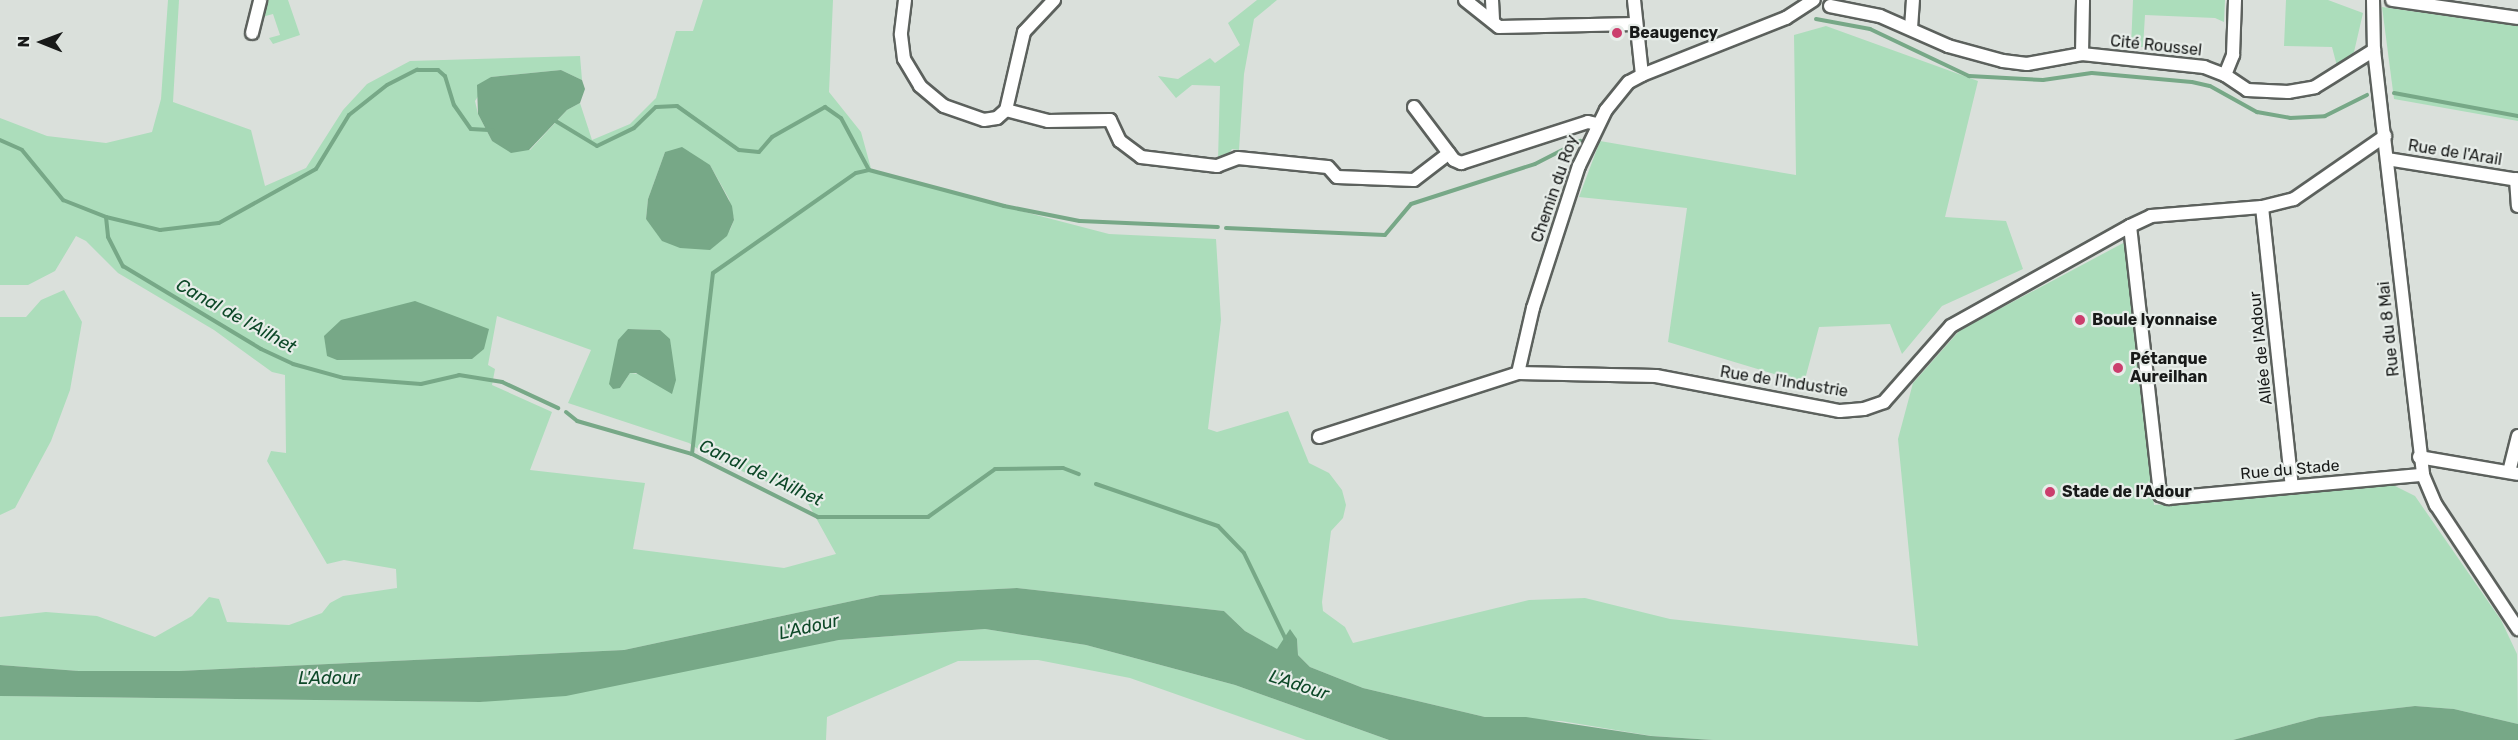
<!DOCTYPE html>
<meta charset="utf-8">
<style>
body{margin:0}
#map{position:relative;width:2518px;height:740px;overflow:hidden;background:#dae0db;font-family:Rubik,sans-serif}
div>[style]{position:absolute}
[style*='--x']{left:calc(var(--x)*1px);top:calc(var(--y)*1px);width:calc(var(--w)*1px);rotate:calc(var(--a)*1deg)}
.green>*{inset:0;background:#acddbb}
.water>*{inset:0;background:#77a887}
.stream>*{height:4px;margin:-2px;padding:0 2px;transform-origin:2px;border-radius:2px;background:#77a887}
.roads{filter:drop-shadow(2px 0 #5c615d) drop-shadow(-2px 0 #5c615d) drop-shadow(0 2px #5c615d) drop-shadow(0 -2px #5c615d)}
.minor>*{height:12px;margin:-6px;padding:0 6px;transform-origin:6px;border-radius:6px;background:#fff}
.dots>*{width:16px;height:16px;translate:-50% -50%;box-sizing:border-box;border:3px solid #e7ede9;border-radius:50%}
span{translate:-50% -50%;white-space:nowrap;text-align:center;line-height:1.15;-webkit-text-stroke:4.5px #e7ede9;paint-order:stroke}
.poi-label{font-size:16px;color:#181a19;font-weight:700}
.left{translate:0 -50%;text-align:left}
.street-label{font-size:16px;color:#181a19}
.water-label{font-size:18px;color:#0d4828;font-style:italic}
.north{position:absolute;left:12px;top:12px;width:60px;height:60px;-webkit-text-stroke:4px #e7ede9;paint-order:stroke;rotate:271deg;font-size:16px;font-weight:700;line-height:24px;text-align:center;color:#181a19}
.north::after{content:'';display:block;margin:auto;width:21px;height:27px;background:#181a19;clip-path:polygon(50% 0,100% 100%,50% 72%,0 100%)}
</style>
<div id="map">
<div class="green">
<div style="clip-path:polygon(evenodd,168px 0,179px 0,173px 102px,251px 130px,265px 186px,306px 168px,343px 110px,367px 84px,410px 61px,580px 56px,582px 80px,561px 70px,491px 77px,475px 101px,478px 114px,492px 141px,530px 150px,567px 110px,580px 103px,592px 140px,630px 124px,656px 98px,676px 31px,693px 31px,703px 0,833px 0,829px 92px,861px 132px,872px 172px,1109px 234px,1216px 239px,1221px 320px,1208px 429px,1217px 432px,1288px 411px,1309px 463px,1329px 473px,1342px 490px,1346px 505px,1343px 518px,1331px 531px,1322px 602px,1323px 611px,1345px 627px,1353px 643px,1529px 600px,1585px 598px,1670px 619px,1918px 646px,1898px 439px,1913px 383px,1960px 330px,2127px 241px,2154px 505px,2391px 484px,2415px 496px,2501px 620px,2517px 654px,2518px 724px,2454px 709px,2415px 706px,2319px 717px,2233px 740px,1713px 740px,1652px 736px,1561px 721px,1485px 717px,1363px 688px,1310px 667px,1298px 655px,1297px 639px,1285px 637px,1278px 650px,1245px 631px,1224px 611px,1017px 588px,880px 595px,624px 650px,179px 671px,79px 671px,0 665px,0 617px,46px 612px,97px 616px,155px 637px,192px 616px,209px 597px,219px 599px,227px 622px,289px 625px,322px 613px,330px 603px,343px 596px,397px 588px,396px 569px,344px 560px,327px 564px,267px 461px,271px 451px,286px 453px,285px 375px,272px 372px,214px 330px,118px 273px,86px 241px,76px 236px,55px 271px,28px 285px,0 285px,0 118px,47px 136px,106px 143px,152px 132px,161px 99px,168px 0,665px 152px,710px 165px,729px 199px,734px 220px,730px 230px,710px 249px,646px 219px,648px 199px,665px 152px,168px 0,497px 316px,591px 350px,568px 403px,689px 443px,713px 459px,805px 498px,836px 554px,784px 568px,633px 549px,645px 483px,530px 470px,552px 412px,492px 385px,495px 369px,488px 365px,497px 316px,168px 0,628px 329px,660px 330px,646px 375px,630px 373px,620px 388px,628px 329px)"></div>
<div style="clip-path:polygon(266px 0,288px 0,300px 35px,273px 44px,269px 38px,280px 35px,273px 14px,262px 17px)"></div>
<div style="clip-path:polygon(1257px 0,1277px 0,1254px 19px,1244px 74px,1239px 150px,1232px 149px,1224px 160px,1218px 160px,1220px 86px,1192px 85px,1176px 98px,1158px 76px,1178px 79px,1210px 58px,1215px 63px,1240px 45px,1228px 23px)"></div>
<div style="clip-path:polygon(2133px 0,2225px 0,2224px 22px,2215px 18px,2145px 15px,2143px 47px,2131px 47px)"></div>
<div style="clip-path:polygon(2286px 0,2328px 0,2363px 13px,2354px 52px,2337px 66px,2332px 47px,2284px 46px)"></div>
<div style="clip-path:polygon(2382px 7px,2518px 26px,2518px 121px,2394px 99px)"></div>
<div style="clip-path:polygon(1826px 26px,1978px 81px,1945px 217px,2006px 221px,2023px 269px,1942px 306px,1902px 354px,1890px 324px,1819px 327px,1804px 383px,1668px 342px,1687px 208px,1579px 197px,1600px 141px,1796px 175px,1794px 35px)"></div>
<div style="clip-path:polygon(64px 290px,82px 322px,70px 390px,51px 441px,15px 508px,0 515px,0 317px,26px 317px,41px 300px)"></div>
<div style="clip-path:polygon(985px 629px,1086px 645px,1235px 685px,1389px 740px,1306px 740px,1130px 678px,1038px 660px,958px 661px,827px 717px,826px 740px,0 740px,0 696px,480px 702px,839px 640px)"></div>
</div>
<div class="water">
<div style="clip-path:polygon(561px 70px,582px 80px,585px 89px,580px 103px,567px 110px,529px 150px,511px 153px,492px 141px,478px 114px,477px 85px,491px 77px)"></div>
<div style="clip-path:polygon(682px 147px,710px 165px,732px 206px,734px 220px,727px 236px,710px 250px,680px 248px,662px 241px,646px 219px,648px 199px,665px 152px)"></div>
<div style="clip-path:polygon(415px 301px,489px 329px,484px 349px,472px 359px,337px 360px,327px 356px,324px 336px,341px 320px)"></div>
<div style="clip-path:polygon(628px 329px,660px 330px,670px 339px,676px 380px,672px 394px,636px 373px,630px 373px,620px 388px,613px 389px,609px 384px,618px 340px)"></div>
<div style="clip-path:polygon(1017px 588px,1224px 611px,1245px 631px,1277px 649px,1290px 629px,1297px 639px,1298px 655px,1310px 667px,1363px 688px,1485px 717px,1526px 717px,1651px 736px,1713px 740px,1389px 740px,1235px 685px,1086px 645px,985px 629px,839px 640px,566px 696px,480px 702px,0 696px,0 665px,79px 671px,179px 671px,624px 650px,880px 595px)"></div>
<div style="clip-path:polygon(2415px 706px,2454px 709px,2518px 724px,2518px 740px,2233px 740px,2319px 717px)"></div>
</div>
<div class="stream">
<div style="--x:1816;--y:19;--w:55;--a:10.5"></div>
<div style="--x:1870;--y:29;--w:110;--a:25.4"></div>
<div style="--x:1969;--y:76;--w:74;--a:3.1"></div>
<div style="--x:2043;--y:80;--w:49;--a:-8.1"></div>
<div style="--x:2092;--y:73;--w:100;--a:5.1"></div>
<div style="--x:2192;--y:82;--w:18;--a:13"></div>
<div style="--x:2210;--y:86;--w:54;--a:29"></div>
<div style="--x:2257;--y:112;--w:34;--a:10"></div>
<div style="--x:2290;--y:118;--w:35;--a:-3"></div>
<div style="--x:2325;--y:116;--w:47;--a:-26.6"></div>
<div style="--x:2394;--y:93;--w:126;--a:10.5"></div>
<div style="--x:554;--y:120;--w:50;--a:31.2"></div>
<div style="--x:597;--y:146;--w:41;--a:-25.9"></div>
<div style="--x:634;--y:128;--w:30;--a:-44"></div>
<div style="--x:656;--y:107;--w:21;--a:-3"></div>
<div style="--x:677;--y:106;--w:76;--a:35.4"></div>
<div style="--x:739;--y:150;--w:20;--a:6"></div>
<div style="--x:759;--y:152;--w:20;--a:-49"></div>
<div style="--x:772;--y:137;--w:61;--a:-29.5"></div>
<div style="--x:825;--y:107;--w:19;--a:35"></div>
<div style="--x:841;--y:118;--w:59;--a:61.7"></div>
<div style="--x:0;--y:140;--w:24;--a:24"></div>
<div style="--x:22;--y:150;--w:65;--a:50.6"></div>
<div style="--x:63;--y:200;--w:46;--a:21.6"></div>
<div style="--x:106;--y:217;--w:20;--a:84"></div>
<div style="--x:108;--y:237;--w:33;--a:63"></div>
<div style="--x:123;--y:266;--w:161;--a:31"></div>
<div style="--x:261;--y:349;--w:35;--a:25"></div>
<div style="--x:293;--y:364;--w:53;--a:15.4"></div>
<div style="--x:344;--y:378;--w:77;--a:4.5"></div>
<div style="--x:421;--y:384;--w:39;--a:-13"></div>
<div style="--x:459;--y:375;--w:44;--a:9.2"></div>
<div style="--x:502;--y:382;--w:62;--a:24.9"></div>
<div style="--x:106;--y:217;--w:56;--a:13.5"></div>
<div style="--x:160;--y:230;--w:59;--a:-6.8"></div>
<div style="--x:219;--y:223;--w:111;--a:-29.1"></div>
<div style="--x:316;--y:169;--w:63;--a:-58.6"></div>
<div style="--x:349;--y:115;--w:48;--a:-38.3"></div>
<div style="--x:387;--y:85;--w:34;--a:-27"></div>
<div style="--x:417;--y:70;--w:21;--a:0"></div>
<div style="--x:438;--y:70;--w:9;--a:41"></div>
<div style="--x:445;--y:76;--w:30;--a:73"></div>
<div style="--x:454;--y:105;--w:29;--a:55"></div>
<div style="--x:471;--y:129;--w:22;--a:3"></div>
<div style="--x:1226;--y:228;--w:159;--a:2.5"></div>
<div style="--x:1385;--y:235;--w:40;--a:-50"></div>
<div style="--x:1411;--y:204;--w:130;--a:-17.9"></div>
<div style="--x:1535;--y:164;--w:51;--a:-27.1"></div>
<div style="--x:566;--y:412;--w:14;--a:39"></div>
<div style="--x:577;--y:421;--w:120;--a:16"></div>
<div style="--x:692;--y:454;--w:141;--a:26.6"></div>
<div style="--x:818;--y:517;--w:110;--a:0"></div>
<div style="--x:928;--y:517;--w:82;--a:-35.6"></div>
<div style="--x:995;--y:469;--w:68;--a:-0.8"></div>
<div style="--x:1063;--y:468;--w:17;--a:21"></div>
<div style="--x:692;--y:454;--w:182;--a:-83.4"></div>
<div style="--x:713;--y:273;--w:174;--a:-35"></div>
<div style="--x:856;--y:173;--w:13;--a:-13"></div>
<div style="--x:869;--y:170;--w:140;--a:14.9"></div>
<div style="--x:1004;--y:206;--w:77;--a:11.2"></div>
<div style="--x:1080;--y:221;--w:138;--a:2.5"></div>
<div style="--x:1096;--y:484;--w:129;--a:19"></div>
<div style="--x:1218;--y:526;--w:37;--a:46"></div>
<div style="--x:1244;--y:553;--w:97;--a:64.2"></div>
</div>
<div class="roads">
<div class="minor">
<div style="--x:905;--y:0;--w:35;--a:97"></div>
<div style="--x:901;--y:35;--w:24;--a:83"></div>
<div style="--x:904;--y:59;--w:31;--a:59"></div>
<div style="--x:920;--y:86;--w:31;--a:40"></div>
<div style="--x:944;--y:106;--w:42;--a:19.3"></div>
<div style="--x:984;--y:120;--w:13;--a:-9"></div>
<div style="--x:997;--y:118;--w:12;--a:-42"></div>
<div style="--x:1006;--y:110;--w:80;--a:-77"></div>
<div style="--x:1024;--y:32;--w:44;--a:-46.8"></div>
<div style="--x:1465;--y:0;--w:43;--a:38.5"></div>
<div style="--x:1499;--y:27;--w:136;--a:-1.3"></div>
<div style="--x:1492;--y:0;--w:22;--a:87"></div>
<div style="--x:1634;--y:0;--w:75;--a:83.9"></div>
<div style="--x:2373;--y:0;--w:50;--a:88.9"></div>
<div style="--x:2374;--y:50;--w:428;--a:83.4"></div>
<div style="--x:2423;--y:475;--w:33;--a:67"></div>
<div style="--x:2436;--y:505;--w:149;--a:56.5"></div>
<div style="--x:2392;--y:0;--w:127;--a:8.1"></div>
<div style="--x:1830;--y:6;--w:51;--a:11.3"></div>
<div style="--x:1880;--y:16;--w:74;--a:23.8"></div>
<div style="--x:1948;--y:46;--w:57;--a:15.3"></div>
<div style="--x:2003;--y:61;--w:24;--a:7"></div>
<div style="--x:2027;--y:64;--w:56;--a:-10.3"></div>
<div style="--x:2082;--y:54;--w:123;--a:6.1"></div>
<div style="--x:2204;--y:67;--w:22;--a:21"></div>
<div style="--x:2225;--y:75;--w:27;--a:34"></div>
<div style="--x:2247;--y:90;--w:41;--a:2.8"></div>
<div style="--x:2288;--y:92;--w:27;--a:-10"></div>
<div style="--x:2315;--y:87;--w:70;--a:-32.1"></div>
<div style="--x:1911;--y:28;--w:28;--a:-86"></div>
<div style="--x:252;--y:33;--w:34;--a:-76"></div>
<div style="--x:2082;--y:54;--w:54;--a:-88.9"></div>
<div style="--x:2225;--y:75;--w:22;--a:-68"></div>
<div style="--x:2233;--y:55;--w:55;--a:-87.9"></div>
<div style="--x:1414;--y:107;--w:66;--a:53"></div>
<div style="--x:1454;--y:160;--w:8;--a:23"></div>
<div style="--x:1461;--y:163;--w:133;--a:-17.9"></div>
<div style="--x:1588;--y:122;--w:8;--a:14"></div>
<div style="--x:1006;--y:110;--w:43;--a:14.7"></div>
<div style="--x:1048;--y:121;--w:62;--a:-0.9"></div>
<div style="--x:1110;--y:120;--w:23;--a:65"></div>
<div style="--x:1120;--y:141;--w:26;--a:37"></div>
<div style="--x:1141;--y:157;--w:77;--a:6.8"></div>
<div style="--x:1217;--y:166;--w:22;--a:-21"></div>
<div style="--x:1238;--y:158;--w:90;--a:5.7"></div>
<div style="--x:1328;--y:167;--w:13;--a:48"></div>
<div style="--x:1337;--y:177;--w:77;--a:2.2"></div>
<div style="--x:1414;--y:180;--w:44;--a:-37.6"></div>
<div style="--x:2387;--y:159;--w:133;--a:9.1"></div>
<div style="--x:2516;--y:179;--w:27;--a:86"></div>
<div style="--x:2262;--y:207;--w:281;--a:83.9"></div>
<div style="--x:2130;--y:226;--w:271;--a:83.6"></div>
<div style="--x:2160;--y:495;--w:9;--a:21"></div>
<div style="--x:2168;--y:498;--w:256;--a:-5.2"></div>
<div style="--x:1518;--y:373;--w:67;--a:-77"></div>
<div style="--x:1533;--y:308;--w:149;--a:-72.1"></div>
<div style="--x:1579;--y:166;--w:62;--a:-64.3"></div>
<div style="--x:1606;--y:110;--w:36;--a:-51"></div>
<div style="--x:1629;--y:82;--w:15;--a:-28"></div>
<div style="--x:1642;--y:75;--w:155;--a:-21.6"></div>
<div style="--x:1786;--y:18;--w:33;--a:-33"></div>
<div style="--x:1319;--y:437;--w:209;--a:-17.8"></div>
<div style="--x:1518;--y:373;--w:138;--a:1.2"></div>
<div style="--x:1656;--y:376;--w:187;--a:10.8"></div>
<div style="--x:1840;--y:411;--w:24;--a:-5"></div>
<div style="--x:1864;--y:409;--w:21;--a:-19"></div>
<div style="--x:1884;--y:402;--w:101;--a:-48.6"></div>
<div style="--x:1951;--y:326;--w:205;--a:-29.2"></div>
<div style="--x:2130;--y:226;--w:23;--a:-25"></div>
<div style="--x:2151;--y:216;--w:111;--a:-4.6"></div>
<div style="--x:2262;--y:207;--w:33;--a:-14"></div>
<div style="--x:2294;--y:199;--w:111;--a:-34.7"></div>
<div style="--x:2419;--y:457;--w:100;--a:9.7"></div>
<div style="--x:2509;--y:472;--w:37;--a:-76"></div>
</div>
</div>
<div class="dots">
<div style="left:1617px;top:33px;background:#cb3e6d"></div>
<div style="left:2080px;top:320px;background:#cb3e6d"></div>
<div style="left:2118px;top:368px;background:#cb3e6d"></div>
<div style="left:2050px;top:492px;background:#cb3e6d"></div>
</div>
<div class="poi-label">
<span class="left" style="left:1629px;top:33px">Beaugency</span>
<span class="left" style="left:2092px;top:320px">Boule lyonnaise</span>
<span class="left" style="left:2130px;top:368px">Pétanque<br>Aureilhan</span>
<span class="left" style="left:2062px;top:492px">Stade de l'Adour</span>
</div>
<div class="street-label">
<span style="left:2156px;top:46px;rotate:6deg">Cité Roussel</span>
<span style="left:2455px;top:153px;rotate:9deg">Rue de l'Arail</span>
<span style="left:1555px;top:189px;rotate:-71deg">Chemin du Roy</span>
<span style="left:2389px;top:329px;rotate:-96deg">Rue du 8 Mai</span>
<span style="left:2261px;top:348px;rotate:-96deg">Allée de l'Adour</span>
<span style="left:1784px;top:382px;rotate:9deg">Rue de l'Industrie</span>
<span style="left:2290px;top:470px;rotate:-5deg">Rue du Stade</span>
</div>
<div class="water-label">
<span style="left:236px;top:316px;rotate:29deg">Canal de l'Ailhet</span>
<span style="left:761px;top:473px;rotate:25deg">Canal de l'Ailhet</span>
<span style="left:809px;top:627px;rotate:-13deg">L'Adour</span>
<span style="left:329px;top:678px">L'Adour</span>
<span style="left:1299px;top:685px;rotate:18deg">L'Adour</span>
</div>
<div class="north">N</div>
</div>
